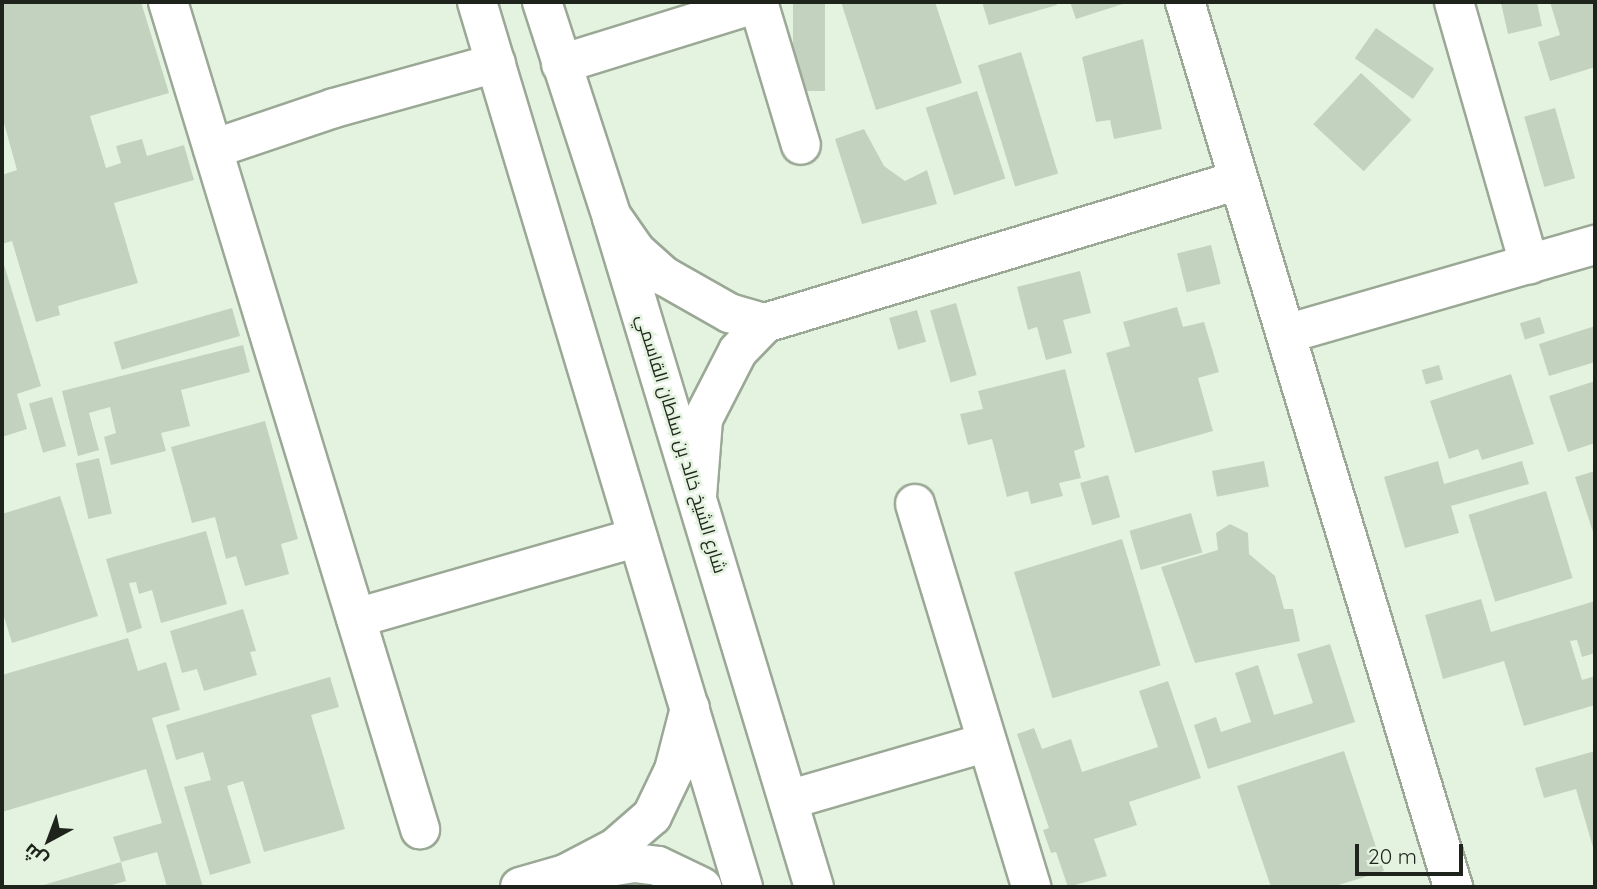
<!DOCTYPE html>
<meta charset="utf-8">
<style>
body{margin:0}
#map{position:relative;width:1597px;height:889px;overflow:hidden;background:#e4f3df;font-family:Quicksand,Cairo,sans-serif}
div>[style]{position:absolute}
[style*='--x']{left:calc(var(--x)*1px);top:calc(var(--y)*1px);width:calc(var(--w)*1px);rotate:calc(var(--a)*1deg)}
.building>*{inset:0;background:#c3d2bf;transform-origin:0 0}
.roads{filter:drop-shadow(2px 0 #9aa895) drop-shadow(-2px 0 #9aa895) drop-shadow(0 2px #9aa895) drop-shadow(0 -2px #9aa895)}
.minor>*{height:38px;margin:-19px;padding:0 19px;transform-origin:19px;border-radius:19px;background:#fff}
.major>*{height:38px;margin:-19px;padding:0 19px;transform-origin:19px;border-radius:19px;background:#fff}
span{translate:-50% -50%;white-space:nowrap;text-align:center;line-height:1.15;-webkit-text-stroke:5px #e4f3df;paint-order:stroke}
.street-label{font-size:18px;color:#1e241c}
.frame{position:absolute;inset:0;border:4px solid #1e241c;pointer-events:none}
.north{position:absolute;left:14px;top:805px;width:70px;height:70px;-webkit-text-stroke:5px #e4f3df;paint-order:stroke;rotate:221deg;font-size:19px;font-weight:700;line-height:28px;text-align:center;color:#1e241c}
.north::after{content:'';display:block;margin:auto;width:24px;height:32px;background:#1e241c;clip-path:polygon(50% 0,100% 100%,50% 72%,0 100%)}
.scale{position:absolute;left:1355px;top:844px;width:108px;height:32px;box-sizing:border-box;border:4px solid #1e241c;border-top:0;padding-left:9px;font-size:21px;line-height:24px;white-space:nowrap;color:#1e241c;-webkit-text-stroke:5px #e4f3df;paint-order:stroke}
</style>
<div id="map">
<div class="building">
<div style="clip-path:polygon(2px 2px,141px 2px,169px 93px,90px 116px,106px 168px,121px 163px,116px 146px,142px 139px,147px 156px,184px 145px,194px 180px,114px 203px,138px 283px,58px 306px,60px 315px,36px 322px,12px 241px,2px 244px,2px 175px,17px 170px,2px 116px)"></div>
<div style="left:793px;top:2px;width:32px;height:89px"></div>
<div style="clip-path:polygon(841px 2px,935px 2px,962px 83px,876px 110px)"></div>
<div style="clip-path:polygon(982px 2px,1056px 2px,1057px 5px,989px 25px)"></div>
<div style="clip-path:polygon(1070px 2px,1129px 2px,1076px 19px)"></div>
<div style="clip-path:polygon(1507px 2px,1537px 2px,1542px 26px,1508px 34px,1501px 3px)"></div>
<div style="clip-path:polygon(1550px 2px,1595px 2px,1595px 67px,1550px 81px,1538px 42px,1560px 35px)"></div>
<div style="left:1376px;top:28px;width:71px;height:37px;rotate:35deg"></div>
<div style="clip-path:polygon(1143px 39px,1162px 129px,1114px 139px,1110px 120px,1096px 122px,1082px 57px)"></div>
<div style="left:1021px;top:52px;width:127px;height:45px;rotate:73deg"></div>
<div style="left:1361px;top:73px;width:69px;height:70px;rotate:43deg"></div>
<div style="left:977px;top:91px;width:92px;height:54px;rotate:72deg"></div>
<div style="left:1555px;top:108px;width:73px;height:32px;rotate:74deg"></div>
<div style="clip-path:polygon(864px 129px,884px 166px,905px 181px,927px 170px,937px 204px,862px 224px,835px 139px)"></div>
<div style="left:1211px;top:245px;width:40px;height:35px;rotate:76deg"></div>
<div style="clip-path:polygon(2px 258px,41px 386px,17px 394px,27px 429px,2px 437px)"></div>
<div style="clip-path:polygon(1080px 271px,1091px 313px,1063px 320px,1072px 353px,1046px 360px,1037px 327px,1028px 330px,1017px 287px)"></div>
<div style="left:956px;top:303px;width:75px;height:27px;rotate:74deg"></div>
<div style="clip-path:polygon(1177px 307px,1183px 327px,1204px 322px,1219px 372px,1198px 378px,1213px 431px,1135px 453px,1106px 353px,1130px 346px,1123px 322px)"></div>
<div style="left:232px;top:308px;width:29px;height:123px;rotate:74deg"></div>
<div style="left:917px;top:310px;width:33px;height:29px;rotate:74deg"></div>
<div style="left:1540px;top:317px;width:17px;height:21px;rotate:73deg"></div>
<div style="clip-path:polygon(1595px 326px,1595px 362px,1549px 376px,1539px 344px)"></div>
<div style="clip-path:polygon(243px 345px,250px 372px,181px 390px,190px 426px,161px 433px,166px 451px,111px 465px,104px 437px,116px 433px,110px 407px,89px 413px,99px 450px,78px 456px,62px 391px)"></div>
<div style="left:1439px;top:365px;width:15px;height:18px;rotate:74deg"></div>
<div style="clip-path:polygon(1065px 369px,1085px 447px,1074px 451px,1081px 478px,1059px 483px,1063px 496px,1031px 504px,1028px 491px,1007px 497px,992px 439px,968px 445px,960px 414px,983px 409px,978px 391px)"></div>
<div style="clip-path:polygon(1511px 374px,1534px 444px,1482px 460px,1478px 449px,1449px 459px,1430px 401px)"></div>
<div style="clip-path:polygon(1595px 381px,1595px 443px,1568px 452px,1549px 396px)"></div>
<div style="left:52px;top:397px;width:51px;height:24px;rotate:74deg"></div>
<div style="clip-path:polygon(265px 421px,298px 539px,281px 544px,289px 574px,245px 586px,236px 556px,226px 559px,215px 517px,192px 523px,171px 447px)"></div>
<div style="left:99px;top:458px;width:57px;height:24px;rotate:77deg"></div>
<div style="left:1264px;top:461px;width:26px;height:53px;rotate:79deg"></div>
<div style="clip-path:polygon(1438px 461px,1444px 484px,1522px 461px,1529px 484px,1451px 506px,1459px 533px,1405px 548px,1384px 477px)"></div>
<div style="clip-path:polygon(1595px 471px,1595px 538px,1575px 477px)"></div>
<div style="left:1108px;top:475px;width:44px;height:29px;rotate:74deg"></div>
<div style="left:1546px;top:491px;width:91px;height:81px;rotate:73deg"></div>
<div style="clip-path:polygon(60px 496px,98px 616px,12px 643px,2px 610px,2px 514px)"></div>
<div style="left:1191px;top:513px;width:41px;height:64px;rotate:74deg"></div>
<div style="clip-path:polygon(1230px 524px,1248px 533px,1249px 554px,1275px 576px,1284px 609px,1293px 609px,1300px 641px,1195px 663px,1161px 567px,1218px 550px,1216px 533px)"></div>
<div style="clip-path:polygon(206px 531px,227px 604px,161px 623px,152px 590px,139px 594px,136px 582px,129px 583px,142px 628px,127px 633px,106px 559px)"></div>
<div style="left:1122px;top:539px;width:132px;height:113px;rotate:73deg"></div>
<div style="clip-path:polygon(1481px 599px,1491px 632px,1595px 601px,1595px 653px,1582px 657px,1577px 640px,1570px 641px,1582px 680px,1595px 676px,1595px 705px,1524px 726px,1504px 661px,1443px 679px,1425px 615px)"></div>
<div style="clip-path:polygon(243px 609px,256px 651px,250px 652px,257px 675px,204px 691px,197px 669px,182px 673px,170px 631px)"></div>
<div style="clip-path:polygon(128px 638px,138px 671px,166px 662px,180px 710px,152px 718px,203px 887px,167px 887px,157px 852px,121px 862px,113px 837px,162px 823px,146px 769px,2px 812px,2px 675px)"></div>
<div style="clip-path:polygon(1330px 644px,1355px 722px,1208px 769px,1194px 725px,1216px 717px,1221px 732px,1251px 722px,1235px 673px,1258px 665px,1274px 715px,1313px 703px,1297px 654px)"></div>
<div style="clip-path:polygon(330px 677px,339px 707px,311px 715px,345px 829px,264px 852px,243px 781px,227px 786px,251px 863px,210px 875px,184px 787px,211px 780px,203px 752px,176px 760px,166px 725px)"></div>
<div style="clip-path:polygon(1168px 681px,1201px 778px,1129px 802px,1137px 825px,1094px 839px,1107px 876px,1068px 887px,1056px 852px,1051px 853px,1043px 830px,1049px 828px,1017px 734px,1034px 728px,1042px 749px,1071px 739px,1082px 772px,1158px 747px,1139px 691px)"></div>
<div style="clip-path:polygon(1344px 751px,1384px 871px,1332px 887px,1271px 887px,1237px 786px)"></div>
<div style="clip-path:polygon(1595px 751px,1595px 854px,1576px 789px,1544px 798px,1535px 768px)"></div>
<div style="clip-path:polygon(121px 862px,126px 881px,105px 887px,37px 887px)"></div>
</div>
<div class="roads">
<div class="minor">
<div style="--x:168;--y:2;--w:865;--a:73.05"></div>
<div style="--x:758;--y:2;--w:149;--a:73.3"></div>
<div style="--x:1185;--y:2;--w:925;--a:73.15"></div>
<div style="--x:1454;--y:2;--w:273;--a:74"></div>
<div style="--x:561;--y:64;--w:206;--a:-17.2"></div>
<div style="--x:213;--y:149;--w:128;--a:-18.7"></div>
<div style="--x:334;--y:108;--w:168;--a:-15.5"></div>
<div style="--x:613;--y:218;--w:40;--a:55.1"></div>
<div style="--x:636;--y:251;--w:38;--a:42"></div>
<div style="--x:664;--y:276;--w:75;--a:29.6"></div>
<div style="--x:729;--y:313;--w:37;--a:16"></div>
<div style="--x:1286;--y:334;--w:322;--a:-16.1"></div>
<div style="--x:697;--y:496;--w:77;--a:-85.5"></div>
<div style="--x:703;--y:419;--w:76;--a:-62.8"></div>
<div style="--x:738;--y:351;--w:39;--a:-46"></div>
<div style="--x:765;--y:323;--w:495;--a:-16.8"></div>
<div style="--x:915;--y:504;--w:400;--a:73.1"></div>
<div style="--x:356;--y:618;--w:293;--a:-16"></div>
<div style="--x:788;--y:800;--w:207;--a:-16.2"></div>
<div style="--x:565;--y:874;--w:56;--a:-27.5"></div>
<div style="--x:615;--y:848;--w:49;--a:-40.9"></div>
<div style="--x:652;--y:816;--w:51;--a:-64.4"></div>
<div style="--x:674;--y:770;--w:64;--a:-75.5"></div>
<div style="--x:520;--y:887;--w:47;--a:-16.1"></div>
<div style="--x:565;--y:874;--w:70;--a:-9.1"></div>
<div style="--x:634;--y:863;--w:24;--a:7"></div>
<div style="--x:658;--y:866;--w:49;--a:25.5"></div>
</div>
<div class="major">
<div style="--x:477;--y:2;--w:924;--a:73.27"></div>
<div style="--x:542;--y:2;--w:227;--a:72"></div>
<div style="--x:612;--y:218;--w:699;--a:73.2"></div>
</div>
</div>
<div class="street-label">
<span style="left:681px;top:444px;rotate:73deg">شارع الشيخ خالد بن سلطان القاسمي</span>
</div>
<div class="frame"></div>
<div class="north">ش</div>
<div class="scale">20 m</div>
</div>
